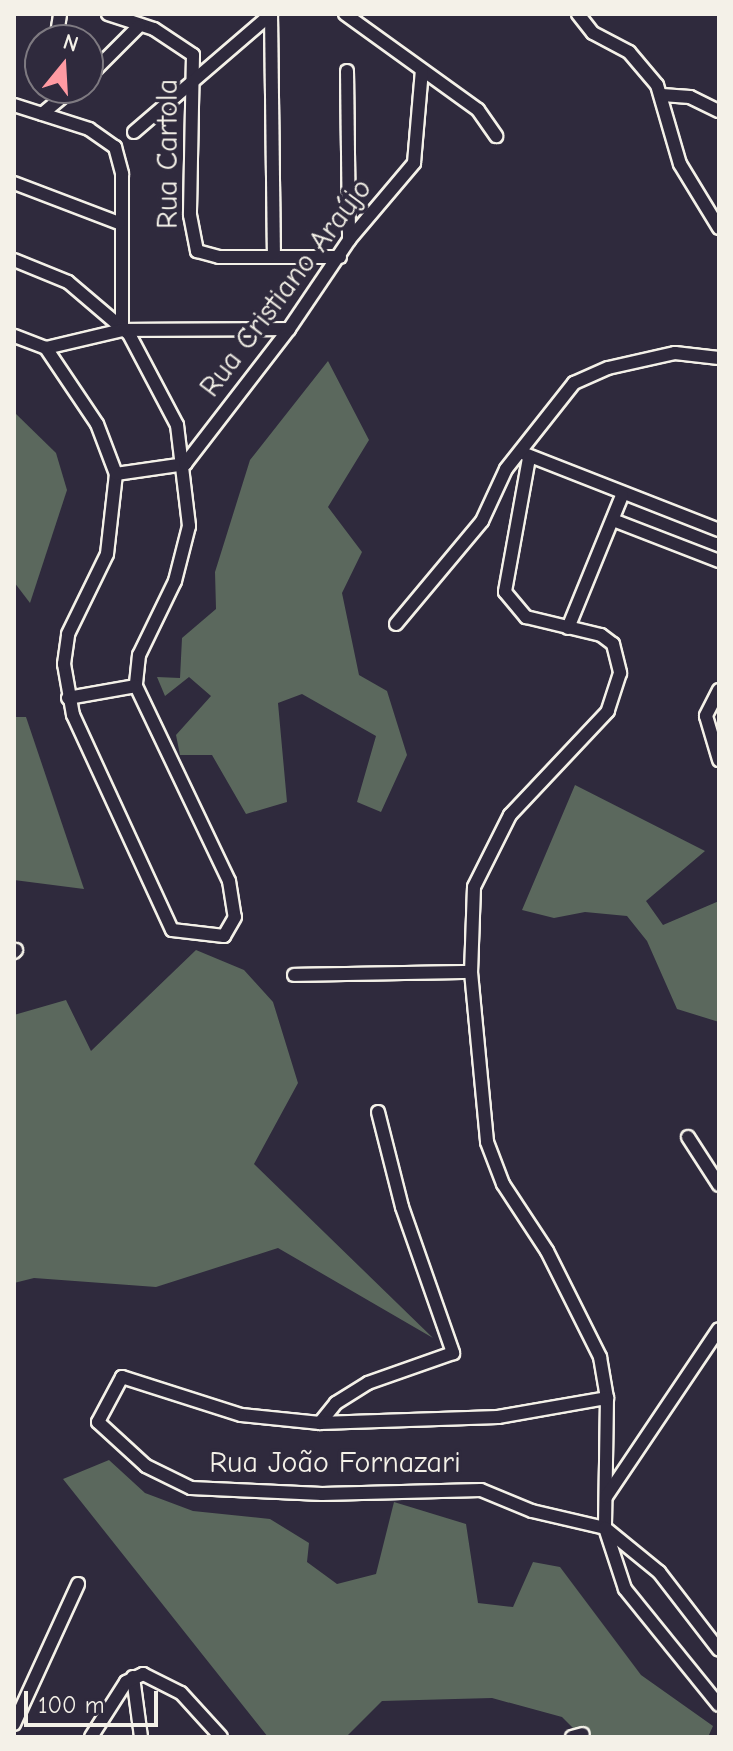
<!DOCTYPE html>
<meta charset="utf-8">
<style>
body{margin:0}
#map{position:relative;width:733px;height:1751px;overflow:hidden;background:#2f2a3d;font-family:"Comic Neue",sans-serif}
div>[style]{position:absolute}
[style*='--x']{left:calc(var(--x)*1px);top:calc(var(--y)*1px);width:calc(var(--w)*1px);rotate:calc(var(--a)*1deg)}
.green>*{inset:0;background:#5b685d}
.roads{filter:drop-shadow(2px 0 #f4f1e8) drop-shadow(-2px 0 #f4f1e8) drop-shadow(0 2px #f4f1e8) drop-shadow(0 -2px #f4f1e8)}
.minor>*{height:12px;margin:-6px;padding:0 6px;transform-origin:6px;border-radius:6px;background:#2f2a3d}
span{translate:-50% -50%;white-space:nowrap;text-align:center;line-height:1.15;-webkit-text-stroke:7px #2f2a3d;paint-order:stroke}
.street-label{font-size:30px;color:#f4f1e8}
.frame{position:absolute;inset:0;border:16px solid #f4f1e8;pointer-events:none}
.north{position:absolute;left:24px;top:24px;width:80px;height:80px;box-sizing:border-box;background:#2f2a3d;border:2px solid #7e7a81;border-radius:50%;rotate:18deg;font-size:22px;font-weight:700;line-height:32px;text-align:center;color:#f4f1e8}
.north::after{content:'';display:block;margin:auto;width:28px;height:36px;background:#ff9aa2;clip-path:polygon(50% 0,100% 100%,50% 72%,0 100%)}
.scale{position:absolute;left:24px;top:1691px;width:134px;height:36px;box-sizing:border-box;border:4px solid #f4f1e8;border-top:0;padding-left:10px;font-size:24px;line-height:28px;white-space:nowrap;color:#f4f1e8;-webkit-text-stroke:6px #2f2a3d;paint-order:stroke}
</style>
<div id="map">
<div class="green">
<div style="clip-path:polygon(328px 361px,369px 440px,328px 507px,362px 552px,342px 593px,359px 675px,387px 691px,407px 755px,381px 812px,357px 802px,376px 736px,302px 694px,278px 703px,287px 802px,246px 814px,212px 755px,180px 755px,176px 735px,211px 696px,189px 677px,165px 696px,157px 677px,180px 678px,182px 638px,216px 609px,215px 572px,250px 460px)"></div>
<div style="clip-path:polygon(14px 412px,56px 453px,67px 490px,30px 603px,14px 582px)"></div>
<div style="clip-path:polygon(14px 717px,26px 717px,84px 889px,14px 880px)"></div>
<div style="clip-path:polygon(575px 785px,705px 851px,646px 901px,663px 925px,719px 901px,719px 1022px,677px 1009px,647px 941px,627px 916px,585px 912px,554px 918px,522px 910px)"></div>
<div style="clip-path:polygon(196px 950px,244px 970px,273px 1002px,298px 1083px,254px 1164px,433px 1338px,278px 1248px,156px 1287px,34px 1278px,14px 1283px,14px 1015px,66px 1000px,91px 1051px)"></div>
<div style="clip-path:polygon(109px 1460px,145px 1493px,193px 1511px,270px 1519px,309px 1543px,307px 1562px,337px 1584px,376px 1574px,394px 1502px,466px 1524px,478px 1603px,513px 1607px,533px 1562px,560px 1567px,641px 1675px,713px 1726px,708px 1737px,582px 1737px,562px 1717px,492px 1698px,382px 1701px,346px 1737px,268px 1737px,63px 1479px)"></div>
</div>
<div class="roads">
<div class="minor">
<div style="--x:108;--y:14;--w:48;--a:18.1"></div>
<div style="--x:154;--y:29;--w:47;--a:33.7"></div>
<div style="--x:193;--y:55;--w:160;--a:91.1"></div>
<div style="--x:190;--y:215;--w:37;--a:79"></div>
<div style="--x:197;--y:251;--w:23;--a:15"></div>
<div style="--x:219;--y:257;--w:121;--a:0"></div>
<div style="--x:271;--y:14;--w:241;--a:89.3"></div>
<div style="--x:345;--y:14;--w:164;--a:35.8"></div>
<div style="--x:478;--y:110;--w:32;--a:55"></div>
<div style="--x:578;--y:14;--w:24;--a:52"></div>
<div style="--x:593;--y:33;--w:41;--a:27.8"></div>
<div style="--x:629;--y:52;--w:43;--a:49.7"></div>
<div style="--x:657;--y:85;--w:82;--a:73.8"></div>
<div style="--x:680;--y:164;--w:75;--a:58.6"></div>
<div style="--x:56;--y:40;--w:26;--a:-81"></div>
<div style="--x:347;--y:71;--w:169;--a:89.3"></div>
<div style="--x:88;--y:77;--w:72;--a:-45"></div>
<div style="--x:662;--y:95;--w:28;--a:4"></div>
<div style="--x:690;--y:97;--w:32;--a:26"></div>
<div style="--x:14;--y:105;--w:79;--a:17.7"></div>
<div style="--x:89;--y:129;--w:32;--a:35"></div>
<div style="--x:115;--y:147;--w:28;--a:75"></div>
<div style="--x:122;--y:174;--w:156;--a:90"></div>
<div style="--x:42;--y:114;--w:40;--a:-40"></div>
<div style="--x:134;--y:132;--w:181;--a:-40.7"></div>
<div style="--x:14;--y:183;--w:112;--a:20.9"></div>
<div style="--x:14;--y:260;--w:58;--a:22.2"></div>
<div style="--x:68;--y:282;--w:80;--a:40.4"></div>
<div style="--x:129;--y:334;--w:103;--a:62.2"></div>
<div style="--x:177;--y:425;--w:102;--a:83.2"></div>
<div style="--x:189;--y:526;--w:57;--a:104.3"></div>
<div style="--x:175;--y:581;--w:82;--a:115.9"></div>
<div style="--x:139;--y:655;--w:31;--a:96"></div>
<div style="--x:136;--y:686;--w:216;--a:64.5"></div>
<div style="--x:229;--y:881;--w:36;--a:81"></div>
<div style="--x:235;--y:917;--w:22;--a:120"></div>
<div style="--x:224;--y:936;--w:52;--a:-173.4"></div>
<div style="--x:172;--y:930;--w:237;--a:-114.7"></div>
<div style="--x:73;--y:715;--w:52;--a:-100"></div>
<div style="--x:64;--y:664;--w:30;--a:-82"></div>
<div style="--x:68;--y:634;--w:89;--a:-64"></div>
<div style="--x:107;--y:554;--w:81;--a:-83.6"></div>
<div style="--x:116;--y:474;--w:53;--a:-110.8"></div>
<div style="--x:97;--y:424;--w:92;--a:-123.9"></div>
<div style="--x:46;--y:348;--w:34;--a:-159"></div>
<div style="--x:46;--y:348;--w:78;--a:-13.3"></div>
<div style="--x:122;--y:330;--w:167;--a:-0.3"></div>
<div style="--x:525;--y:454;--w:208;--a:21.4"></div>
<div style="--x:529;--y:458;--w:136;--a:100.2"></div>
<div style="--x:505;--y:592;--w:33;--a:50"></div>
<div style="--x:526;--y:617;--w:77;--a:13.5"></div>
<div style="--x:601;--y:635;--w:15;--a:37"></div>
<div style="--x:613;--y:644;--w:30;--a:76"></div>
<div style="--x:620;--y:673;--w:40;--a:108"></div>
<div style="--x:608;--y:711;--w:143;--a:133.3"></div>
<div style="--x:510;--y:815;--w:80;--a:116.6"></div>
<div style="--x:474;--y:887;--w:85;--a:92"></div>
<div style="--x:471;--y:972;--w:171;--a:84.6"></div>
<div style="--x:487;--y:1142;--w:45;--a:69.1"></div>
<div style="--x:503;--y:1184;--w:80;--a:56.7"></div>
<div style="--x:547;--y:1251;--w:119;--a:63.4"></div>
<div style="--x:600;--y:1357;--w:42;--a:80.3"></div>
<div style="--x:607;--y:1398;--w:130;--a:90.9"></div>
<div style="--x:605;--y:1528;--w:64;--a:71.8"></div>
<div style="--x:625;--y:1589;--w:149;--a:51"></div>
<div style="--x:116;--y:474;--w:70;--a:-8.2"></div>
<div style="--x:185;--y:464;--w:170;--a:-52.4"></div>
<div style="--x:289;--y:329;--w:107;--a:-56"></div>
<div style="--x:349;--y:240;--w:101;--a:-49.8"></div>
<div style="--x:414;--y:163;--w:93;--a:-85.1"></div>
<div style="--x:613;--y:520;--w:114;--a:21.1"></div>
<div style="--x:396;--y:624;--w:134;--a:-50.1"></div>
<div style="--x:482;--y:521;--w:57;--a:-65.2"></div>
<div style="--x:506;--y:469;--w:110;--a:-51.7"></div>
<div style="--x:574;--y:383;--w:37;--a:-24"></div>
<div style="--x:608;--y:368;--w:69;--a:-12.6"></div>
<div style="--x:675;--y:353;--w:44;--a:6.5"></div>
<div style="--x:568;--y:628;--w:143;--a:-67.8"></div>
<div style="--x:719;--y:690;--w:29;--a:117"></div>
<div style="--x:706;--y:716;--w:46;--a:73.5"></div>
<div style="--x:68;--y:698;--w:69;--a:-10"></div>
<div style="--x:14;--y:952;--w:3;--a:-45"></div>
<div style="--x:294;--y:975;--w:177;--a:-1"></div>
<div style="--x:378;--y:1112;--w:98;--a:75.8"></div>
<div style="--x:402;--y:1207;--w:155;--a:70.7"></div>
<div style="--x:453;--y:1353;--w:90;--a:160.6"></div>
<div style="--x:368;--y:1383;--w:38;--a:148"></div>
<div style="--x:336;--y:1403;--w:26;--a:129"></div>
<div style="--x:320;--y:1423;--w:178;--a:-1.9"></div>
<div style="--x:498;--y:1417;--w:111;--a:-9.9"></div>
<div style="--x:688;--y:1137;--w:57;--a:57.1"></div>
<div style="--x:320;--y:1423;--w:79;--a:-174.2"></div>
<div style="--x:241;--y:1415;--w:125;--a:-162.3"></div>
<div style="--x:122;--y:1377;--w:51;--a:118.1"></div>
<div style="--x:98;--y:1422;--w:65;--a:42.5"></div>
<div style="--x:146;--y:1466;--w:50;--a:26.1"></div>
<div style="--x:191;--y:1488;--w:131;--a:2.6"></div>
<div style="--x:322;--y:1494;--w:159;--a:-1.4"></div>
<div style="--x:481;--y:1490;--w:55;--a:22.4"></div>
<div style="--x:532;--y:1511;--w:75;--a:13.1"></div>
<div style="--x:605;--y:1528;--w:70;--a:39.2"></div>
<div style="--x:659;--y:1572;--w:98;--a:52.4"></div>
<div style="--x:606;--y:1497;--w:202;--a:-56.1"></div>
<div style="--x:133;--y:1677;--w:61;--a:82.4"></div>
<div style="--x:14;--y:1724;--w:154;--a:-65.4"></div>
<div style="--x:91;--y:1737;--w:65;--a:-57.5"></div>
<div style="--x:126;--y:1682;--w:19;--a:-25"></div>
<div style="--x:143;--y:1674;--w:42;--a:26.6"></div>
<div style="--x:181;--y:1693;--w:59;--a:47.7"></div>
<div style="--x:572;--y:1737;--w:11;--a:-15"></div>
</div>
</div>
<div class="street-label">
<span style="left:168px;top:154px;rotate:-90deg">Rua Cartola</span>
<span style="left:286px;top:288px;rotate:-53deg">Rua Cristiano Araújo</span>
<span style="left:335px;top:1463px">Rua João Fornazari</span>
</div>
<div class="frame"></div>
<div class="north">N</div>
<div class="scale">100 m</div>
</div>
